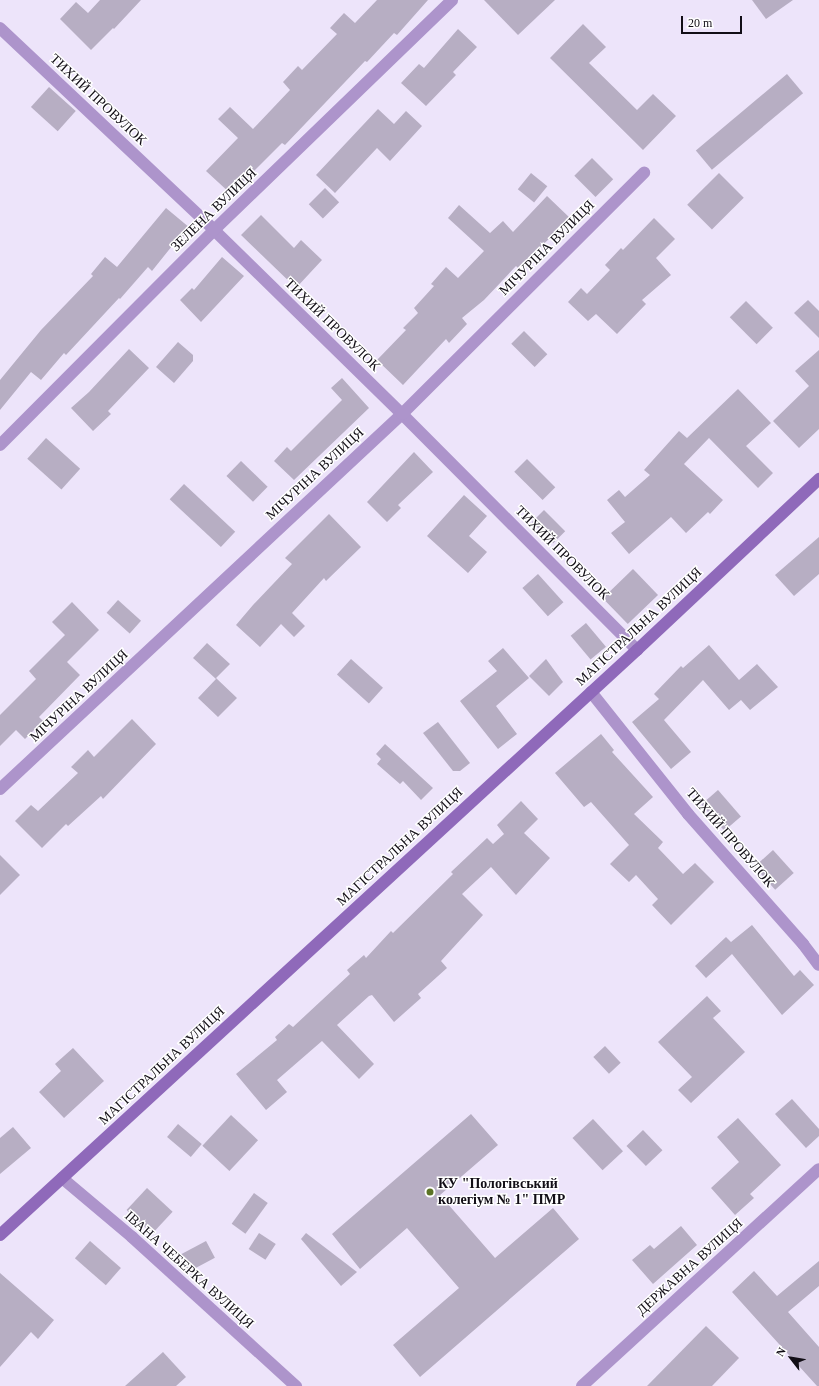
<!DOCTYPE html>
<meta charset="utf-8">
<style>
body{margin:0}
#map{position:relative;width:819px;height:1386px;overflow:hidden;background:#ede4fa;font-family:Georgia,serif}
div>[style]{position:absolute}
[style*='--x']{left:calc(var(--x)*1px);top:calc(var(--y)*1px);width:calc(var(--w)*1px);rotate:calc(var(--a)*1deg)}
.building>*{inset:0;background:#b7aec3;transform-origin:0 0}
.minor>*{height:12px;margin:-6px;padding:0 6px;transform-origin:6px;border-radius:6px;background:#ad94cb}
.secondary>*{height:12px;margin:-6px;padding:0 6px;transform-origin:6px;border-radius:6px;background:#8f69ba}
.dots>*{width:11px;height:11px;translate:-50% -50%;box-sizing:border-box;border:2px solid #fff;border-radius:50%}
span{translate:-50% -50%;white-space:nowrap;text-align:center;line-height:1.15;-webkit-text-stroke:3px #fff;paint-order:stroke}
.street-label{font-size:14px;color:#120e16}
.poi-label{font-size:14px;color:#120e16;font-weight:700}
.left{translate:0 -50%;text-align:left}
.north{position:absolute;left:771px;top:1338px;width:40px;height:40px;-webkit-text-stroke:3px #fff;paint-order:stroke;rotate:301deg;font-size:11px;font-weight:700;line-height:16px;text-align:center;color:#120e16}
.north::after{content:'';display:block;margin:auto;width:14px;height:18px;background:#120e16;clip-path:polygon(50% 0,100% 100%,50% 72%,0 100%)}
.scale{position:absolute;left:681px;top:16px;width:61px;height:18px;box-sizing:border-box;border:2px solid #120e16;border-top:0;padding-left:5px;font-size:12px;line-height:14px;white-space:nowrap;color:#120e16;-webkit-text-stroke:3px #fff;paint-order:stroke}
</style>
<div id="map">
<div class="building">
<div style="clip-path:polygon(100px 0,141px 0,114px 29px,113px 28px,91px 50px,60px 19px,76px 2px,88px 13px)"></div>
<div style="clip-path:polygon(377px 0,428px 0,397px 35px,394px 33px,367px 62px,365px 61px,285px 145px,282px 143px,231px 194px,206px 171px,238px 138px,218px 119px,230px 107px,253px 129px,290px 90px,283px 82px,298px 66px,302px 70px,337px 34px,330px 28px,344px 13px,355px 23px)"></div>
<div style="clip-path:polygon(484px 0,555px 0,518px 35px)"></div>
<div style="clip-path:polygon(752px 0,793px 0,766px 19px)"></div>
<div style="clip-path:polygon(583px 24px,606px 47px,589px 63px,637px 110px,653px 94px,676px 116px,643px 150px,550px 58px)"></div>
<div style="clip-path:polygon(458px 29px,477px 47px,453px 72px,456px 75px,426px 106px,401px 83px,419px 64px,424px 68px)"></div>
<div style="left:787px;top:74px;width:25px;height:119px;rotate:50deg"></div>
<div style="left:49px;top:87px;width:36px;height:27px;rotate:42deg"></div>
<div style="clip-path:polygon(378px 109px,394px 124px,406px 111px,422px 126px,390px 161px,377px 148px,335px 193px,316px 175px)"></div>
<div style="left:592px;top:158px;width:30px;height:25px;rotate:45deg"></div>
<div style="left:531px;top:173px;width:21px;height:21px;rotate:39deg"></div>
<div style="left:719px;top:173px;width:35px;height:45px;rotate:45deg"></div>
<div style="left:325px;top:188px;width:20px;height:23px;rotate:45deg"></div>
<div style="clip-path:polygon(547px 196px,571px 219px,553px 238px,551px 237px,518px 268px,516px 266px,484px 300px,462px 318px,467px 324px,449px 343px,446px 339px,403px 385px,377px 360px,406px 330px,403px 328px,418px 313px,414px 308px,434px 286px,431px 284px,446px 267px,458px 278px,484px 251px,448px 218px,459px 205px,490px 233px,503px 221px,513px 232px)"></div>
<div style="clip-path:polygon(166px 208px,190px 228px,179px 242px,176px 241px,152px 271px,148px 267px,120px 299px,119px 298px,66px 355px,64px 353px,41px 380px,31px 372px,0 410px,0 380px,41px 330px,93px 276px,91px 274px,105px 257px,117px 267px)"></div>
<div style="clip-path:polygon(261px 215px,294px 248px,301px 240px,322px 260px,296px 288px,241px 235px)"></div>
<div style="clip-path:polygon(654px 218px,675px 239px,656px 258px,671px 275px,642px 300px,646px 304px,617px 334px,596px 314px,588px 321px,568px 302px,581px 288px,587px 294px,610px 270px,605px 265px,621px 248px,623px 250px)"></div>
<div style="clip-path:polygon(222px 257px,244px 276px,201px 322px,180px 300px,192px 288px,194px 290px)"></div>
<div style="clip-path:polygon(808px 300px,819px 311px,819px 338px,794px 313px)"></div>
<div style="left:746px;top:301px;width:38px;height:23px;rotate:45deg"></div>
<div style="left:524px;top:331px;width:33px;height:18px;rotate:45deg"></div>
<div style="clip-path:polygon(178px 342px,193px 355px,193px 361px,174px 383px,156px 367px)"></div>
<div style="clip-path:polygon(129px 349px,149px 368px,108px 411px,111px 414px,93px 431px,71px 408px,89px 392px)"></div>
<div style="clip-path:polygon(819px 350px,819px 429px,799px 448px,773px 421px,809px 386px,795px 371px)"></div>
<div style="clip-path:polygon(342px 378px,369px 408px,294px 480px,274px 461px,287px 447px,291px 451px,342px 400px,331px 388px)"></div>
<div style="clip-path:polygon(738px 389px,771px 423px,746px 446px,773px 473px,758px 488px,709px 438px,684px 464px,723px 500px,710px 514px,708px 512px,686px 533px,671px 517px,629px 554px,611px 533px,625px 522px,607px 500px,619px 490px,625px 497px,650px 475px,644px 470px,679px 431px,687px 438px)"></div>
<div style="left:46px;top:438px;width:46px;height:28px;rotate:42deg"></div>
<div style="clip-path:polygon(414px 452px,433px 472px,398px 505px,401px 508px,387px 522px,367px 502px)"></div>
<div style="left:527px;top:459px;width:40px;height:18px;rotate:45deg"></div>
<div style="left:241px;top:461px;width:37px;height:21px;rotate:44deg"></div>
<div style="left:184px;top:484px;width:70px;height:21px;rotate:43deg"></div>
<div style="clip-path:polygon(464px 495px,487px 516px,469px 536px,487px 552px,468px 573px,427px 536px)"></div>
<div style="left:544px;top:510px;width:30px;height:17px;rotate:45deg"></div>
<div style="clip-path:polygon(329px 514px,361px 547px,326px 581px,324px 578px,292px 613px,305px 626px,294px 637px,281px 624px,260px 647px,236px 625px,253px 605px,292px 564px,285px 558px)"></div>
<div style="clip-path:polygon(819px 537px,819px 574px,794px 596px,775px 575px)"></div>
<div style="left:633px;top:569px;width:36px;height:42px;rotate:46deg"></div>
<div style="left:538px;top:574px;width:38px;height:21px;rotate:48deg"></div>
<div style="left:118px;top:600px;width:31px;height:17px;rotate:42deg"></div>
<div style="clip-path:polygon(72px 602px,99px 630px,67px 662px,80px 675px,39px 717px,43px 721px,25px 739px,16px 730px,0 746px,0 715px,36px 679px,29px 671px,65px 635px,52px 622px)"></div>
<div style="left:586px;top:623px;width:31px;height:20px;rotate:50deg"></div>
<div style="clip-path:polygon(207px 643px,230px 664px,216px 678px,237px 698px,218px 717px,198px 698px,216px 679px,193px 658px)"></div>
<div style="clip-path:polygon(709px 645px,739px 680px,757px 664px,778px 687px,750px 710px,741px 700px,729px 710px,703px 680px,664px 720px,691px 752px,671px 769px,632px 722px,659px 699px,654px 694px,681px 666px,683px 668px)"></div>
<div style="clip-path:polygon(503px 648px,529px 678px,496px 706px,517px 734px,498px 749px,460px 701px,497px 671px,488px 661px)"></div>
<div style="left:351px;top:659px;width:43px;height:21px;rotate:42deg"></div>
<div style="clip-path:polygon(546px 659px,563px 682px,549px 696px,529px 676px)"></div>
<div style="clip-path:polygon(132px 719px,156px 744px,103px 799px,101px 796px,68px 826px,66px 824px,42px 848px,15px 821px,31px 805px,38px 811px,78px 773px,71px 767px,88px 750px,94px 757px)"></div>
<div style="clip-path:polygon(438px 722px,470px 763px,460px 771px,453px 771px,423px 733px)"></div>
<div style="clip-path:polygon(601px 734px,614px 750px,612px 752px,653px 797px,634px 814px,663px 842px,658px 848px,683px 874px,695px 863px,714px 882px,671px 925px,652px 905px,658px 899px,636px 875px,629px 882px,610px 864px,629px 845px,591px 802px,584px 807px,555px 773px)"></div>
<div style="clip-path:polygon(385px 744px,433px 788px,421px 800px,403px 781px,400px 784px,377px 764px,381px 759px,376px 754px)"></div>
<div style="left:718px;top:790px;width:35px;height:22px;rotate:49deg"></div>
<div style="clip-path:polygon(521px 801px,538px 819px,524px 833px,550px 858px,516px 895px,491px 867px,462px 894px,483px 915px,441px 961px,447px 968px,418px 994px,421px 998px,394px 1022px,372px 995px,369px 996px,337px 1025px,374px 1064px,359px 1079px,322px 1041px,277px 1080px,287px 1092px,266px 1110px,236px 1074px,277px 1040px,275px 1037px,289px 1024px,293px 1027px,350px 974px,347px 970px,364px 955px,366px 958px,391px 931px,393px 933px,453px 874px,451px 872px,487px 838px,493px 844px,504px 834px,497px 825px)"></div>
<div style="left:773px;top:850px;width:31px;height:25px;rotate:48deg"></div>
<div style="clip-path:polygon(0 855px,20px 875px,0 895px)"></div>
<div style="clip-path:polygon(752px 925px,794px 976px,800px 970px,814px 985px,782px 1015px,732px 954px,706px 978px,695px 966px,726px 937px,731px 942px)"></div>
<div style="clip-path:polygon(707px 996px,721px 1011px,713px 1018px,745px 1052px,691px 1103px,678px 1090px,692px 1077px,658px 1042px)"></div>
<div style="left:605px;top:1046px;width:23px;height:16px;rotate:47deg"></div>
<div style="clip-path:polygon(73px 1048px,104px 1081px,64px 1118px,39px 1092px,61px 1071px,55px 1064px)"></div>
<div style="clip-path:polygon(792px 1099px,819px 1129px,819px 1136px,806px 1148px,775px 1114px)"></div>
<div style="clip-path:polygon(471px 1114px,498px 1145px,440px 1195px,495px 1258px,553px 1208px,579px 1239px,420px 1377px,393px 1345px,459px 1288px,407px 1228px,360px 1269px,332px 1234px)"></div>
<div style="left:231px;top:1115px;width:37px;height:42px;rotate:43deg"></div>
<div style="clip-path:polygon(738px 1118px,781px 1165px,750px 1194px,754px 1198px,735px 1215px,711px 1188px,739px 1162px,717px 1137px)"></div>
<div style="left:593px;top:1119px;width:44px;height:28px;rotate:47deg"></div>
<div style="left:178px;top:1124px;width:31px;height:17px;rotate:40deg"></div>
<div style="clip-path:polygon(13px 1127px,31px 1148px,0 1174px,0 1138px)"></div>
<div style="left:643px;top:1130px;width:28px;height:23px;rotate:46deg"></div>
<div style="left:147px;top:1188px;width:35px;height:30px;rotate:43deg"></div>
<div style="left:254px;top:1193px;width:17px;height:38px;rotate:36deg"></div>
<div style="clip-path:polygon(681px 1226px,697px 1245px,653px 1284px,632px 1260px,650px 1245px,654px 1249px)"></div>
<div style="left:259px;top:1233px;width:20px;height:19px;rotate:33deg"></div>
<div style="clip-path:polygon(306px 1233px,357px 1272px,341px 1286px,301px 1239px)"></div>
<div style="left:90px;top:1241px;width:41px;height:23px;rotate:41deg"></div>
<div style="left:206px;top:1241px;width:19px;height:33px;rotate:62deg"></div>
<div style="clip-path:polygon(819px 1261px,819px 1286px,788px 1312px,819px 1347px,819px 1386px,817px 1386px,732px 1292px,754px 1271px,777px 1296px)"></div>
<div style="clip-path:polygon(0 1273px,54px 1320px,38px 1339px,31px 1332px,0 1367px)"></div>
<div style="clip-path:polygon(706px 1326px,739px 1358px,712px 1386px,647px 1386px)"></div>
<div style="clip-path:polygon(163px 1352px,186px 1377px,176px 1386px,125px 1386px)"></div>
</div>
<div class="minor">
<div style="--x:0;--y:28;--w:294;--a:43.3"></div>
<div style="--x:214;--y:230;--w:263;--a:44.4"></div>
<div style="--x:402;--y:414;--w:333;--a:45.1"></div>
<div style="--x:0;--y:445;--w:303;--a:-45.1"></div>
<div style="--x:214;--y:230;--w:331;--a:-44"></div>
<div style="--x:591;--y:692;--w:156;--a:51.5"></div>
<div style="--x:688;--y:814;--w:174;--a:48.5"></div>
<div style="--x:803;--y:944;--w:26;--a:53"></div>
<div style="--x:0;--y:789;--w:550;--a:-43.01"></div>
<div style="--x:402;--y:414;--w:342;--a:-44.9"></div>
<div style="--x:62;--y:1178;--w:92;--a:40.1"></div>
<div style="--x:132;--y:1237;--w:222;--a:42.3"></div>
<div style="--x:582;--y:1386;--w:321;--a:-42.5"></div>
</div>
<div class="secondary">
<div style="--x:0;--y:1235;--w:865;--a:-42.56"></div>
<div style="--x:637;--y:650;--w:250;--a:-43.2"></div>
</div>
<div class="dots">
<div style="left:430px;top:1192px;background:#5b7325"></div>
</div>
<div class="street-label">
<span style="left:98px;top:100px;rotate:43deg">ТИХИЙ ПРОВУЛОК</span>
<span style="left:214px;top:210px;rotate:-44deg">ЗЕЛЕНА ВУЛИЦЯ</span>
<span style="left:547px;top:248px;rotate:-45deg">МІЧУРІНА ВУЛИЦЯ</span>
<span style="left:332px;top:325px;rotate:44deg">ТИХИЙ ПРОВУЛОК</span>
<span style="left:315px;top:474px;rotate:-43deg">МІЧУРІНА ВУЛИЦЯ</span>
<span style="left:562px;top:553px;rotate:45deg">ТИХИЙ ПРОВУЛОК</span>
<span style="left:639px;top:627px;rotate:-43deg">МАГІСТРАЛЬНА ВУЛИЦЯ</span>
<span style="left:79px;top:696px;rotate:-43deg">МІЧУРІНА ВУЛИЦЯ</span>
<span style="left:730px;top:838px;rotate:49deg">ТИХИЙ ПРОВУЛОК</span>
<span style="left:400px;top:847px;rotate:-43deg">МАГІСТРАЛЬНА ВУЛИЦЯ</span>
<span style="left:162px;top:1066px;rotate:-43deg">МАГІСТРАЛЬНА ВУЛИЦЯ</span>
<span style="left:690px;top:1267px;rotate:-42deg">ДЕРЖАВНА ВУЛИЦЯ</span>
<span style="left:189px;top:1270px;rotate:42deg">ІВАНА ЧЕБЕРКА ВУЛИЦЯ</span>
</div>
<div class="poi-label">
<span class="left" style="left:438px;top:1192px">КУ "Пологівський<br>колегіум № 1" ПМР</span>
</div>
<div class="north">N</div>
<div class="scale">20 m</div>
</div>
